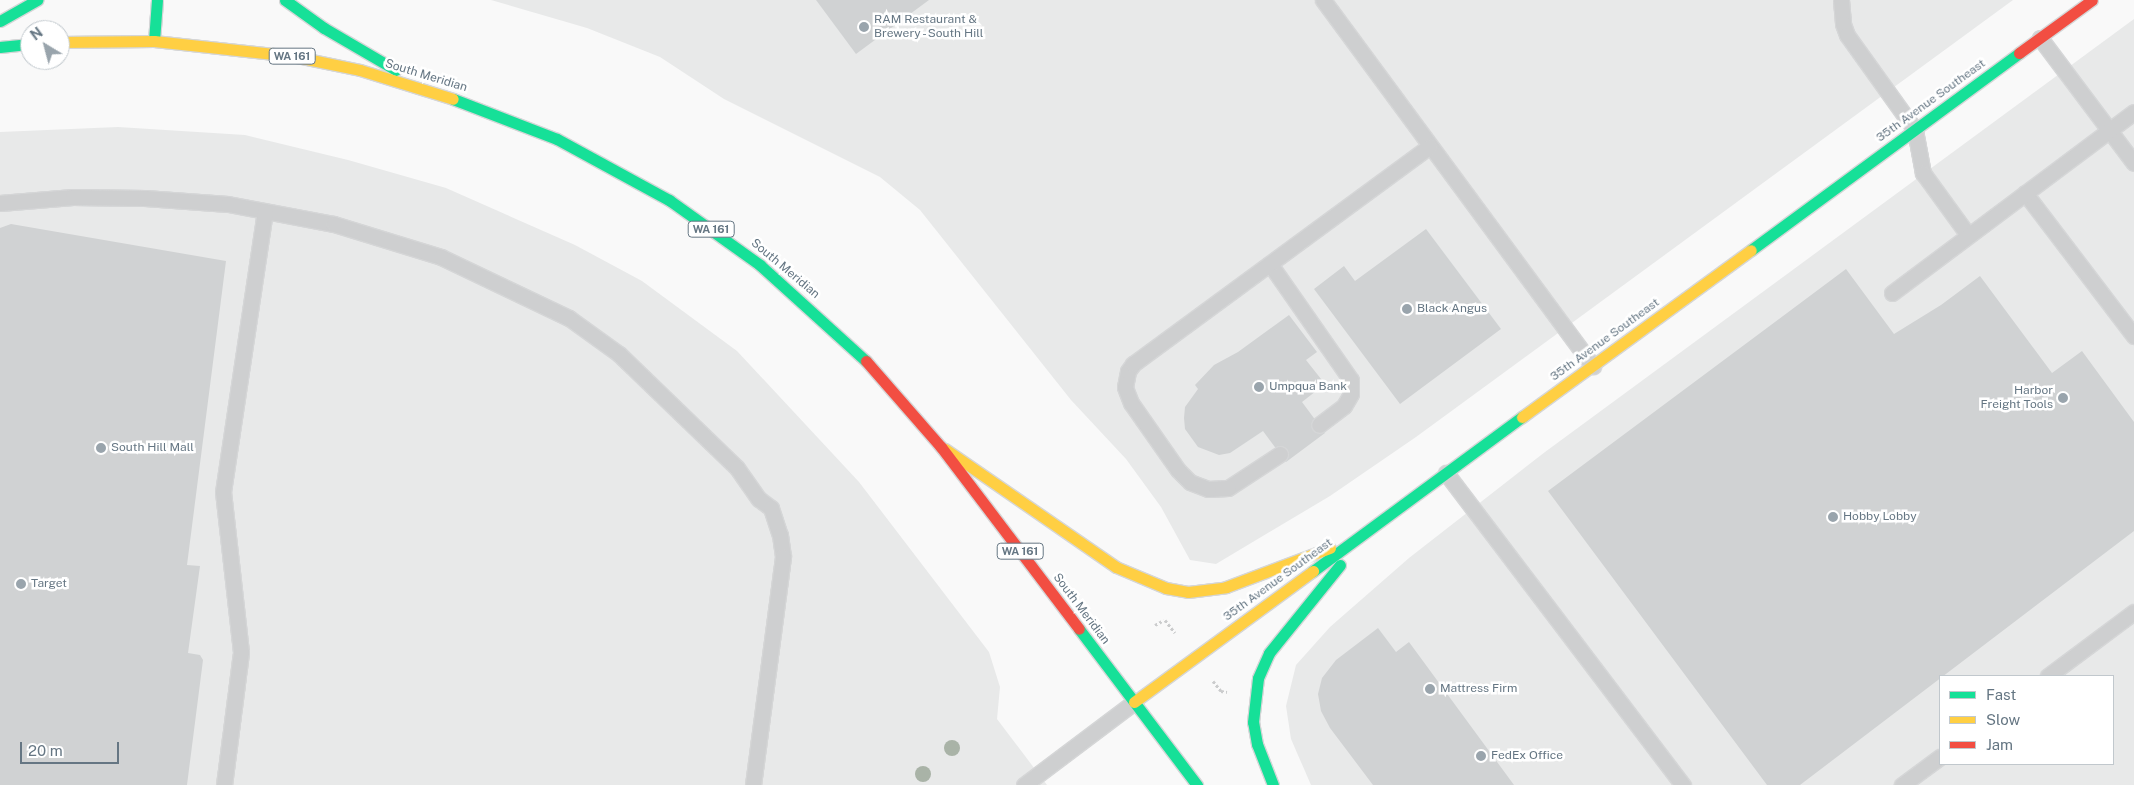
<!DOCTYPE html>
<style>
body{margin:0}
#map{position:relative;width:2134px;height:785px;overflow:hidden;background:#f9f9f9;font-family:"Public Sans",sans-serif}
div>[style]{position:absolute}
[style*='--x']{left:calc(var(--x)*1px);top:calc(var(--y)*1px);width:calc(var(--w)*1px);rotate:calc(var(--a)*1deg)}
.built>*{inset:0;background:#e8e9e9}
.building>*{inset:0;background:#d0d2d3}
.path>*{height:3px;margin-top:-1.5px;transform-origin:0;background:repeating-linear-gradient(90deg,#cbcccd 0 2.5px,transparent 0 5px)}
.roads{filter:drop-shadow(1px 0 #d5d6d7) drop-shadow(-1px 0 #d5d6d7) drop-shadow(0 1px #d5d6d7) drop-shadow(0 -1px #d5d6d7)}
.lane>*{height:15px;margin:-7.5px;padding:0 7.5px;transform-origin:7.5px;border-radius:7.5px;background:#cecfd0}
.fast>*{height:11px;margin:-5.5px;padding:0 5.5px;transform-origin:5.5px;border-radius:5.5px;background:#16e098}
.slow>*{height:11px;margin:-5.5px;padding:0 5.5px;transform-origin:5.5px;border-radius:5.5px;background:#ffcf43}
.jam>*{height:11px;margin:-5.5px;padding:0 5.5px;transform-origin:5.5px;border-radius:5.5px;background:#f24e42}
.trees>*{width:16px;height:16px;margin:-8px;border-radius:50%;background:#a9b3a7}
.dots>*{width:14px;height:14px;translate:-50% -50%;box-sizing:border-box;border:2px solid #fff;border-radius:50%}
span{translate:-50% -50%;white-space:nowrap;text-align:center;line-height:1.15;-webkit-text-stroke:5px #fff;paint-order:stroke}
.shield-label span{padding:1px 4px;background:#fff;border:1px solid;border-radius:4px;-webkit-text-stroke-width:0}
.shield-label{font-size:11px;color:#657683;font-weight:700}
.poi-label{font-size:12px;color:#657683}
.left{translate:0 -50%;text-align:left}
.right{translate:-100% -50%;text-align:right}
.street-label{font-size:12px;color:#657683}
.legend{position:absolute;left:1939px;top:675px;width:175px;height:90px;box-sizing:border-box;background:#fff;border:1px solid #c1c8cd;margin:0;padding:6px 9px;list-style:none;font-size:15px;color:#657683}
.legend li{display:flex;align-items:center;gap:10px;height:25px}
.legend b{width:25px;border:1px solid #c1c8cd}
.north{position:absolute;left:20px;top:20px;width:50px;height:50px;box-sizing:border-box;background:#fff;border:1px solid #c1c8cd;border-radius:50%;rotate:323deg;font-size:14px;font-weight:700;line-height:20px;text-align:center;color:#657683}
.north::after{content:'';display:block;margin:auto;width:18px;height:22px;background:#99a4ac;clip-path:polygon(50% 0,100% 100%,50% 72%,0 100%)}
.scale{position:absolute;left:20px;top:742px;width:99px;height:22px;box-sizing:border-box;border:2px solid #657683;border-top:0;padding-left:6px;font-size:15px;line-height:18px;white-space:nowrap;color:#657683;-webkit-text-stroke:4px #fff;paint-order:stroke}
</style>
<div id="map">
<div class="built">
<div style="clip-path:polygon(491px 0,2013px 0,1416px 437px,1330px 496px,1216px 564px,1190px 560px,1161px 507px,1126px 459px,1071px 400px,920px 210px,880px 177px,724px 99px,660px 57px,587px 28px)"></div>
<div style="clip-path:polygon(evenodd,2134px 19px,2134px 785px,1311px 785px,1291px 739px,1286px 706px,1296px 665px,1330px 627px,1409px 558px,1545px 452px,2134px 19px,1940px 676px,2113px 676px,2113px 764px,1940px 764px,1940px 676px)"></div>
<div style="clip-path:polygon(118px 127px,245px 135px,348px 160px,446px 188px,575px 245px,642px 281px,737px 351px,859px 482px,989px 652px,1000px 687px,997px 719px,1047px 785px,0 785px,0 132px)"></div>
</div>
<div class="building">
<div style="clip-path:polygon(816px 0,929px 0,856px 54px)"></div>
<div style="clip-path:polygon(11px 224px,226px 261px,187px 565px,200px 566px,188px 653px,200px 655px,203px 660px,187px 785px,0 785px,0 228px)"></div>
<div style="clip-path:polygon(1426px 229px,1501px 329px,1400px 404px,1314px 289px,1344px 266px,1355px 281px)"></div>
<div style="clip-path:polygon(1846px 269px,1894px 334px,1941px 305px,1980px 276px,2052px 373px,2082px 351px,2134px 422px,2134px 531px,1800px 785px,1767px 785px,1548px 491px)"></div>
<div style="clip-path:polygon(1289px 315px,1317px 352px,1306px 360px,1325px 384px,1302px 402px,1325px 433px,1286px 462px,1263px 431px,1230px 453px,1219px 455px,1198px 447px,1185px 429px,1184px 418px,1185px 407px,1198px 389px,1195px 385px,1214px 365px,1238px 352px)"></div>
<div style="clip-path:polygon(1378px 628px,1396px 652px,1409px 642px,1514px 785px,1373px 785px,1330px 728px,1321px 711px,1318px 694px,1322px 678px,1336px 660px)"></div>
</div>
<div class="path">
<div style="--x:1165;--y:620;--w:16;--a:52"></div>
<div style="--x:1155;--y:625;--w:10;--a:-29"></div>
<div style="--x:1213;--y:681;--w:13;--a:51"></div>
<div style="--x:1221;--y:691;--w:6;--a:9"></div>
</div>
<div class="roads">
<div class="lane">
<div style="--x:1323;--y:0;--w:455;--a:53.6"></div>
<div style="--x:1841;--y:0;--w:24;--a:85"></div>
<div style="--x:1843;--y:24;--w:12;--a:70"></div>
<div style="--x:1847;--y:35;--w:117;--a:54.4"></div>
<div style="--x:1915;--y:130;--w:44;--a:79.5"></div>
<div style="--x:1923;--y:173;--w:77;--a:54"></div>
<div style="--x:2040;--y:38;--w:156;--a:53.1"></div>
<div style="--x:2025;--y:193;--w:180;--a:52.7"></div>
<div style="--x:0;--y:203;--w:73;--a:-4.7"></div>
<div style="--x:73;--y:197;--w:72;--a:0.8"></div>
<div style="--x:145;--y:198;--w:83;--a:4.1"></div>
<div style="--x:228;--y:204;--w:108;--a:10.7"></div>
<div style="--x:334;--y:224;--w:112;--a:17.1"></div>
<div style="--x:441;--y:257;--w:142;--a:25.5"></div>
<div style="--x:569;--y:318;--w:62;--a:35.8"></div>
<div style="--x:619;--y:354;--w:164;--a:44"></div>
<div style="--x:737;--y:468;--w:38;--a:55"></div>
<div style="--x:759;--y:499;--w:15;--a:37"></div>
<div style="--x:771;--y:508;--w:28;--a:72"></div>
<div style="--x:780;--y:535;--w:22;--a:82"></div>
<div style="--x:783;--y:557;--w:230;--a:97.5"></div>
<div style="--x:1270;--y:264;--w:141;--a:55.1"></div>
<div style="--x:1351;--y:380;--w:14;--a:90"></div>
<div style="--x:1351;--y:394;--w:14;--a:120"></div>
<div style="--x:1344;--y:406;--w:31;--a:143"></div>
<div style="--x:1892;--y:293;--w:302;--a:-36.8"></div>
<div style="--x:1280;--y:454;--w:62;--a:146.8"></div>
<div style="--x:1228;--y:488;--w:20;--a:177"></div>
<div style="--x:1208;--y:489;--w:19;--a:-159"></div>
<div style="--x:1190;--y:482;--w:17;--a:-135"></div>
<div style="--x:1178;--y:470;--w:82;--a:-125"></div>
<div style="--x:1131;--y:403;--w:17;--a:-111"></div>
<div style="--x:1125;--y:387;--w:16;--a:-79"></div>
<div style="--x:1128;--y:371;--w:9;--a:-54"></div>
<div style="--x:1133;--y:364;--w:368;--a:-36.3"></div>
<div style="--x:1446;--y:473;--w:392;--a:52.8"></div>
<div style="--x:2048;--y:676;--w:107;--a:-36.7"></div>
<div style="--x:224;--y:785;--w:134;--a:-82.7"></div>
<div style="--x:241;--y:652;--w:161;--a:-96.4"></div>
<div style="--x:223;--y:492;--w:284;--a:-81.5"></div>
<div style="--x:1024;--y:785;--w:138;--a:-37"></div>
<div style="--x:1902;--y:785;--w:47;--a:-36.4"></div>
</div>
<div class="fast">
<div style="--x:285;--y:0;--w:48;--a:35.7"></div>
<div style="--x:324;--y:28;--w:83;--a:30.3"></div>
<div style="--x:0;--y:21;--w:43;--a:-29.6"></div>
<div style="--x:154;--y:41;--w:41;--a:-85.8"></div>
<div style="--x:0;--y:47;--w:30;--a:-6"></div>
<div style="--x:453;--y:99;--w:111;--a:21"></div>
<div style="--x:557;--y:139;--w:128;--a:28.6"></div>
<div style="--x:669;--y:200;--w:112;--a:35.5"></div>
<div style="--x:760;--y:265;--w:143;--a:42.2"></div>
<div style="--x:1751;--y:250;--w:333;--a:-36.3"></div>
<div style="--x:1313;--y:571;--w:260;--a:-36.4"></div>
<div style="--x:1079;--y:629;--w:196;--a:52.9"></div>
<div style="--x:1273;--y:785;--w:44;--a:-111.3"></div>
<div style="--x:1257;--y:744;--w:22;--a:-100"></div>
<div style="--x:1253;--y:722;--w:44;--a:-83.5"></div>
<div style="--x:1258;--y:678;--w:27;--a:-66"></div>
<div style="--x:1269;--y:653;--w:113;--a:-51.1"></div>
</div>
<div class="slow">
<div style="--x:60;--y:42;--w:94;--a:-0.6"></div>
<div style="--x:154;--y:41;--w:139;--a:6.2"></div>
<div style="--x:292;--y:56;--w:69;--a:11.6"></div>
<div style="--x:360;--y:70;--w:97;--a:17.3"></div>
<div style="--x:1522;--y:417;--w:283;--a:-36.1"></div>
<div style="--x:945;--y:449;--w:208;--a:34.6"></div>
<div style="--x:1116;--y:567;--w:54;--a:22.8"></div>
<div style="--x:1166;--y:588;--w:22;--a:10"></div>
<div style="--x:1188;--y:592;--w:38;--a:-7"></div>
<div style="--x:1226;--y:587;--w:111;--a:-20.6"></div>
<div style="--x:1134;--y:702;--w:222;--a:-36.2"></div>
</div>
<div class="jam">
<div style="--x:2019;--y:53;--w:90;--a:-36"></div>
<div style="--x:866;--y:361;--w:114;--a:48.9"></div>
<div style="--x:941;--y:447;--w:228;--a:52.8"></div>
</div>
</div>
<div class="trees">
<div style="left:952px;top:748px"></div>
<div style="left:923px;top:774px"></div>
</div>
<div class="dots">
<div style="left:864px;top:27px;background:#99a4ac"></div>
<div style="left:1407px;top:309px;background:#99a4ac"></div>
<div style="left:1259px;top:387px;background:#99a4ac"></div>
<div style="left:2063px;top:398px;background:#99a4ac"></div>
<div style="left:101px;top:448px;background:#99a4ac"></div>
<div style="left:1833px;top:517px;background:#99a4ac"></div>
<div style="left:21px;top:584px;background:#99a4ac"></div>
<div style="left:1430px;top:689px;background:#99a4ac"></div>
<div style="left:1481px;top:756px;background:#99a4ac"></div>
</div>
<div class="shield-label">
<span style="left:292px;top:56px">WA 161</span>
<span style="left:711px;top:229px">WA 161</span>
<span style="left:1020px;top:551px">WA 161</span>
</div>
<div class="poi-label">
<span class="left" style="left:874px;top:27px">RAM Restaurant &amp;<br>Brewery - South Hill</span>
<span class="left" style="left:1417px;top:309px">Black Angus</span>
<span class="left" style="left:1269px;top:387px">Umpqua Bank</span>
<span class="right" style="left:2053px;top:398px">Harbor<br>Freight Tools</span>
<span class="left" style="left:111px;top:448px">South Hill Mall</span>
<span class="left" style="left:1843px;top:517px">Hobby Lobby</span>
<span class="left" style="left:31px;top:584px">Target</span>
<span class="left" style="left:1440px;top:689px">Mattress Firm</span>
<span class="left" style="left:1491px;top:756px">FedEx Office</span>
</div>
<div class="street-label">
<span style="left:426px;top:76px;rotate:17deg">South Meridian</span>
<span style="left:1931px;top:101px;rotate:-36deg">35th Avenue Southeast</span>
<span style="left:785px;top:269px;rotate:40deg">South Meridian</span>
<span style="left:1605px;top:340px;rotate:-36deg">35th Avenue Southeast</span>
<span style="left:1278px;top:580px;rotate:-36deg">35th Avenue Southeast</span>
<span style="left:1081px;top:609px;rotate:53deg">South Meridian</span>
</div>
<ul class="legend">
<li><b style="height:6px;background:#16e098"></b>Fast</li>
<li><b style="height:6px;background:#ffcf43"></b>Slow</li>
<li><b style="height:6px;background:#f24e42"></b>Jam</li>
</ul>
<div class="north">N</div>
<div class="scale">20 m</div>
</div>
